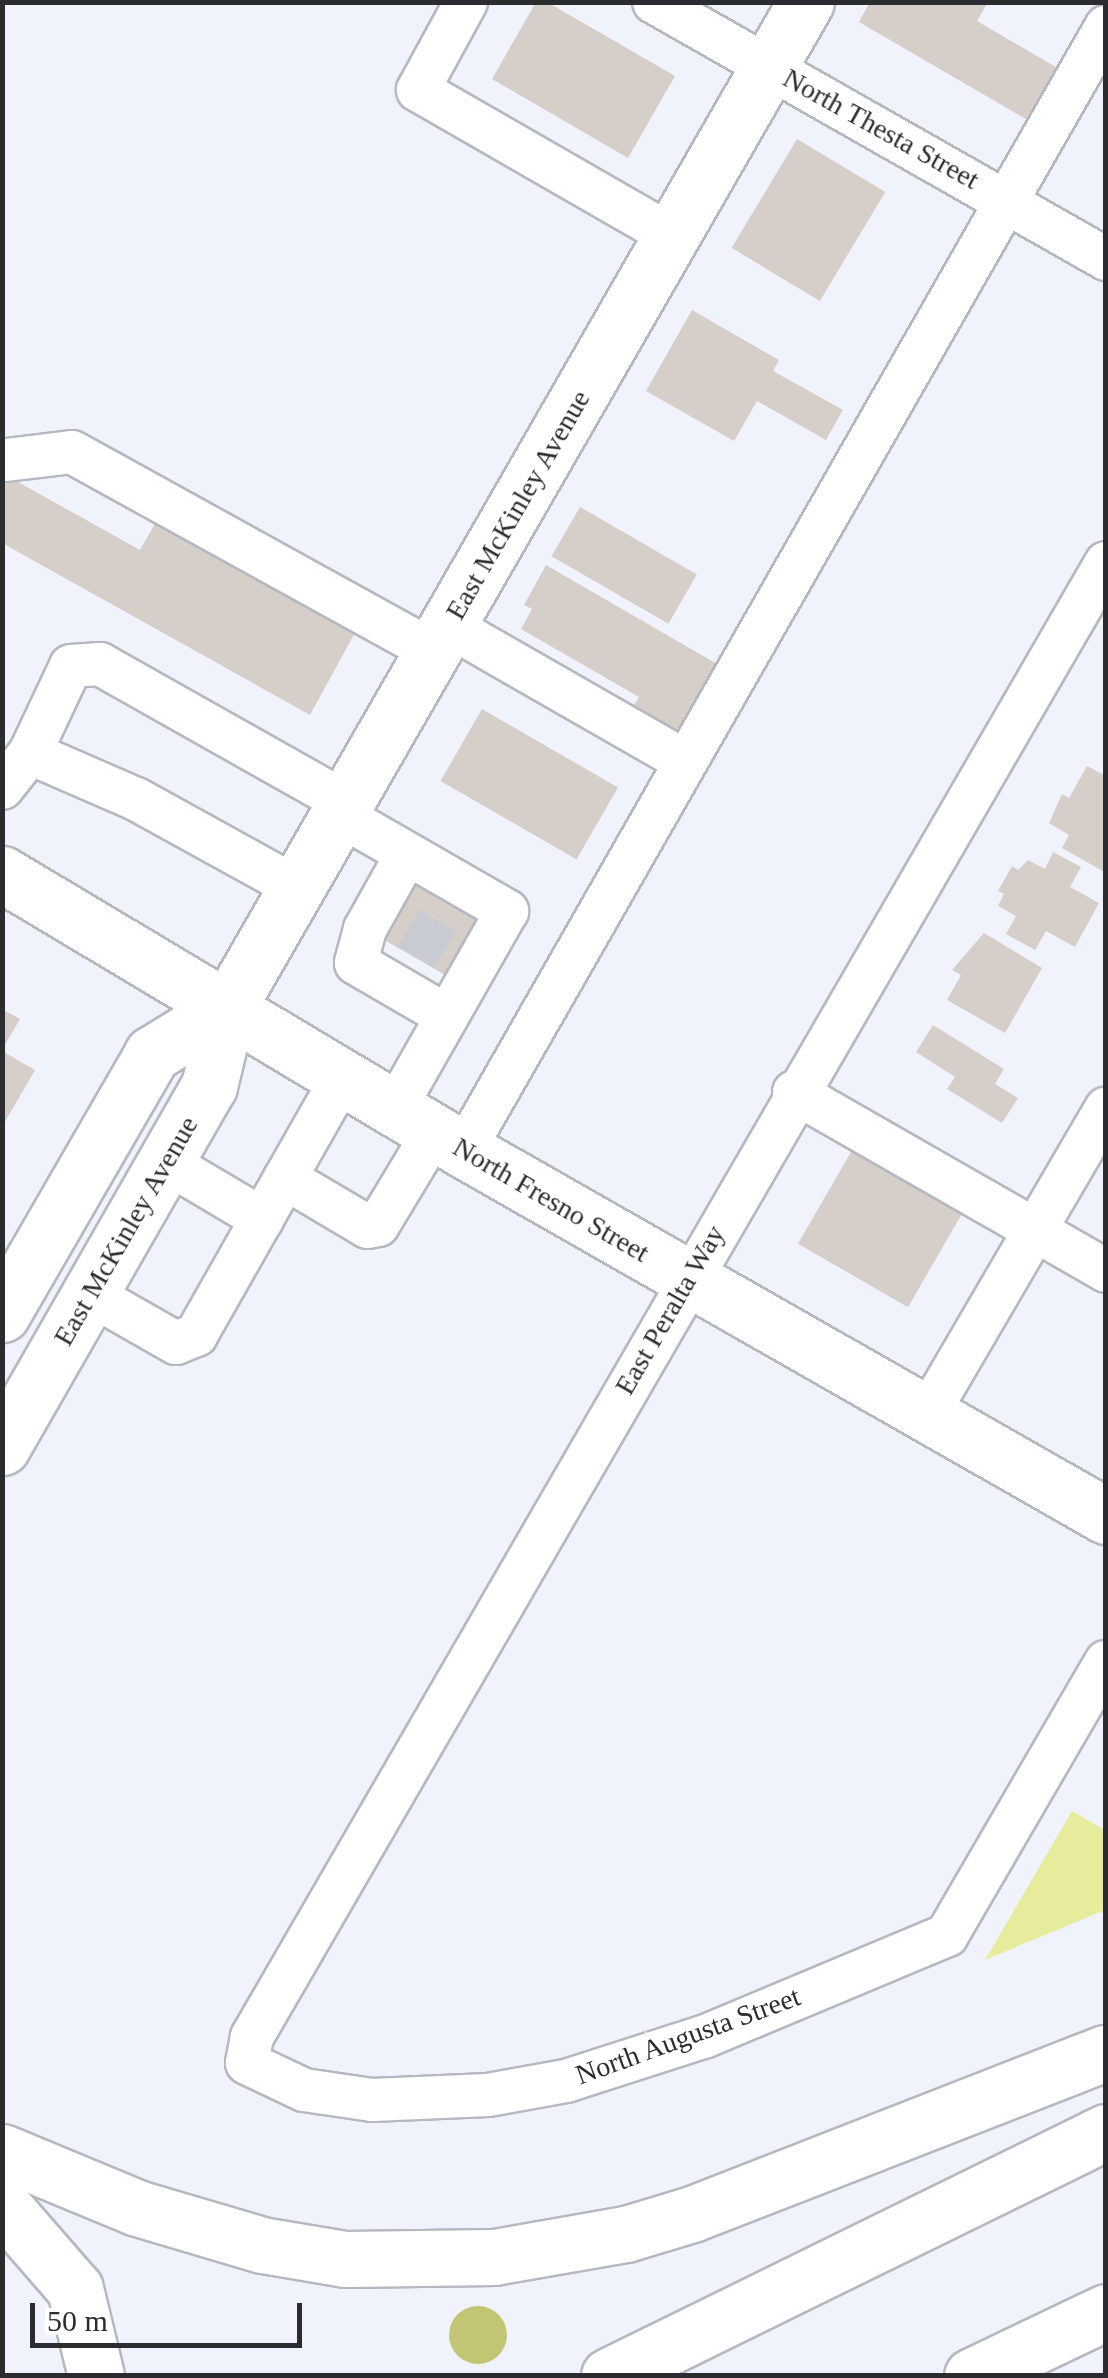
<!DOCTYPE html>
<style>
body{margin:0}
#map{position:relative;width:1108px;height:2378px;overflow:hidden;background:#f0f3fb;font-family:"Times New Roman",serif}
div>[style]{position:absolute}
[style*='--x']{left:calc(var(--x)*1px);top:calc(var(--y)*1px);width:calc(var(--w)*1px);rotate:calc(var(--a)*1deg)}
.green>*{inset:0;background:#e7ec9d}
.forest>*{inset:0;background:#c2c674}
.round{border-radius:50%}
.building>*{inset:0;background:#d6cec9;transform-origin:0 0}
.minor-tunnel>*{height:42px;margin-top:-21px;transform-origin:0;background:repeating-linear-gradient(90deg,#c9cbd2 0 42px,transparent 0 63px)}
.roads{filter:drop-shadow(2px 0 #b6b8c0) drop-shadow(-2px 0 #b6b8c0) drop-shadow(0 2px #b6b8c0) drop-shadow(0 -2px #b6b8c0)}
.minor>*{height:42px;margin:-21px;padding:0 21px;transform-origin:21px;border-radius:21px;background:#fff}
.major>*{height:55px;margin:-27.5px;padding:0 27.5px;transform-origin:27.5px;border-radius:27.5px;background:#fff}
.highway>*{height:55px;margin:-27.5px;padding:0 27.5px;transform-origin:27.5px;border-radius:27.5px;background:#fff}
span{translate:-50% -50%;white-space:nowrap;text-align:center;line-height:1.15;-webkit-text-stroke:8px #fff;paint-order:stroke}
.street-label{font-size:28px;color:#2b2c2f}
.frame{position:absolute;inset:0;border:5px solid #2b2c2f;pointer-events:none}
.scale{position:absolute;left:30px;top:2303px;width:272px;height:45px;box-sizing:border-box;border:5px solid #2b2c2f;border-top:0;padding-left:12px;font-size:30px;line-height:35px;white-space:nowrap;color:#2b2c2f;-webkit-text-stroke:8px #fff;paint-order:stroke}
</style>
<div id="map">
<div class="green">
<div style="clip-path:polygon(1072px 1811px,1105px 1830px,1105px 1910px,985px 1960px)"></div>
</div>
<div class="forest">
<div class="round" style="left:449px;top:2306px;width:58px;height:58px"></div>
</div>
<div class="building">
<div style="clip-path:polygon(536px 2px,547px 2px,675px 76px,628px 158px,492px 79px)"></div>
<div style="clip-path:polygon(870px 2px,988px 2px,977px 21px,1061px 70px,1031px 122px,859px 22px)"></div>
<div style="left:797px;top:139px;width:103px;height:127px;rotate:31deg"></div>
<div style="clip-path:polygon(692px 310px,779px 360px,773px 371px,843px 410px,826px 440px,757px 401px,734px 441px,646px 391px)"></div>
<div style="clip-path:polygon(2px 473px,140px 550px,157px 520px,356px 631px,310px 715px,2px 543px)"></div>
<div style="left:580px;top:507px;width:135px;height:57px;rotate:30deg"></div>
<div style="clip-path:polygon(546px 565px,717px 664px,678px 731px,634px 705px,639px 697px,521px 629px,532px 609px,524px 605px)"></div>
<div style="left:482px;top:709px;width:157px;height:83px;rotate:30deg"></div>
<div style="clip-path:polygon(1087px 766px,1106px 776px,1106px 873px,1062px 848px,1069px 835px,1049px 823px,1062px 794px,1069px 798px)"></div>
<div style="clip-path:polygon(1053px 852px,1081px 867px,1070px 887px,1099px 903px,1075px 947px,1046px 931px,1035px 950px,1006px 934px,1016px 916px,998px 906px,1004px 894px,998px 891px,1012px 866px,1018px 870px,1028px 860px,1045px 869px)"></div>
<div style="left:404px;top:875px;width:87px;height:66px;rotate:30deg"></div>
<div style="clip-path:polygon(984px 933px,1042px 968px,1005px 1033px,947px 1000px,961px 975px,952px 970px)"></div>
<div style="clip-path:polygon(2px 1009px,20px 1019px,2px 1050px)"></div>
<div style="clip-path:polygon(933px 1025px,1004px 1069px,995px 1084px,1018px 1098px,1002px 1123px,947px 1089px,955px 1077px,916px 1052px)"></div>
<div style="clip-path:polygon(2px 1051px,35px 1070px,2px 1127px)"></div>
<div style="left:855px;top:1145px;width:127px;height:114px;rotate:30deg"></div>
</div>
<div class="minor-tunnel">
<div style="--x:416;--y:957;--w:65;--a:-59.5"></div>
</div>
<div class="roads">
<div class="minor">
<div style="--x:466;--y:2;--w:100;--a:118.6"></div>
<div style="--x:418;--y:90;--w:293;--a:29.9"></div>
<div style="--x:654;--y:2;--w:520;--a:29.62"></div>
<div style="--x:6;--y:460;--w:66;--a:-6.9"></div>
<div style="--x:72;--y:452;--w:414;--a:28.9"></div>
<div style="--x:1106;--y:563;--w:1704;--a:120.09"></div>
<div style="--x:252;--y:2037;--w:26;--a:101"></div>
<div style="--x:247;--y:2063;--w:63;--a:25.3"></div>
<div style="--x:304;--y:2090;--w:69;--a:8.4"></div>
<div style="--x:372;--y:2100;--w:116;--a:-2.5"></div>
<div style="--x:488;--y:2095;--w:79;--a:-10.2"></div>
<div style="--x:566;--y:2081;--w:147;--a:-17.8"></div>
<div style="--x:706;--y:2036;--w:261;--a:-22.7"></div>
<div style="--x:947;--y:1935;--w:316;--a:-59.8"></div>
<div style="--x:449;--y:626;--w:272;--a:29.8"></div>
<div style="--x:30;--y:753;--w:96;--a:-64.8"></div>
<div style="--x:71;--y:666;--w:29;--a:-4"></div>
<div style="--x:100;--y:664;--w:283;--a:29.4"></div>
<div style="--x:2;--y:788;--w:45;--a:-51.3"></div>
<div style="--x:30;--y:753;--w:116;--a:23.5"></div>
<div style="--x:136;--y:799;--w:184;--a:28.9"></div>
<div style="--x:340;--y:815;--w:193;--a:29.9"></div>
<div style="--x:507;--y:911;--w:227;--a:119.6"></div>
<div style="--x:407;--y:854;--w:86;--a:119.2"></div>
<div style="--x:365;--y:929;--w:35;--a:105"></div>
<div style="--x:356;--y:963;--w:105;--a:30.2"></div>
<div style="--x:794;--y:1092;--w:360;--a:29.8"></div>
<div style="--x:464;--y:1150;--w:1294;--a:-60.24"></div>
<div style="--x:166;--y:1162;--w:112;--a:30.7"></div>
<div style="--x:285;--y:1178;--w:96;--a:30.6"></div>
<div style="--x:368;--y:1227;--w:10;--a:-11"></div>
<div style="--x:378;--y:1225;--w:109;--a:-58.9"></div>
<div style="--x:90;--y:1294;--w:99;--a:29.7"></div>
<div style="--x:176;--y:1343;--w:22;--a:-22"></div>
<div style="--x:196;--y:1335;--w:298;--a:-60.4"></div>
<div style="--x:927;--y:1415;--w:355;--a:-59.7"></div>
</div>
<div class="major">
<div style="--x:2;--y:874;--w:538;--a:30.85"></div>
<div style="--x:464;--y:1150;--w:739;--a:29.69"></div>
<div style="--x:2;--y:1314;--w:300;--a:-60"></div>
<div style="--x:152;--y:1054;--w:89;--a:-31.7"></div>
<div style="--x:2;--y:1447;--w:416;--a:-60.2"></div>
<div style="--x:209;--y:1086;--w:81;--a:-76.5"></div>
<div style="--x:228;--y:1007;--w:1159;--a:-60.1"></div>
</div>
<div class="highway">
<div style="--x:2;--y:2152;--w:146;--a:22.5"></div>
<div style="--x:137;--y:2208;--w:130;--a:16.5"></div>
<div style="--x:262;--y:2245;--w:85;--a:9.5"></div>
<div style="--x:346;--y:2259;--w:148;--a:-0.8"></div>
<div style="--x:494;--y:2257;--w:134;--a:-9.9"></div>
<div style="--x:626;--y:2234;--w:69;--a:-16.9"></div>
<div style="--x:692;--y:2214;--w:444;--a:-21.3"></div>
<div style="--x:2;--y:2205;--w:111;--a:49"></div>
<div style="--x:75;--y:2289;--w:89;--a:76.4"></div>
<div style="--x:609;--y:2376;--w:554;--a:-26.15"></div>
<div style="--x:972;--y:2376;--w:148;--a:-25.5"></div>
</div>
</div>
<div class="street-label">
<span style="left:881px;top:129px;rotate:29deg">North Thesta Street</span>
<span style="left:518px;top:505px;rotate:-60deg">East McKinley Avenue</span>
<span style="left:551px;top:1200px;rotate:30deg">North Fresno Street</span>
<span style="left:126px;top:1231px;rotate:-60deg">East McKinley Avenue</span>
<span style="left:670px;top:1310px;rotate:-60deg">East Peralta Way</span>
<span style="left:688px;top:2036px;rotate:-20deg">North Augusta Street</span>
</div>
<div class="frame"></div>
<div class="scale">50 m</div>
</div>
